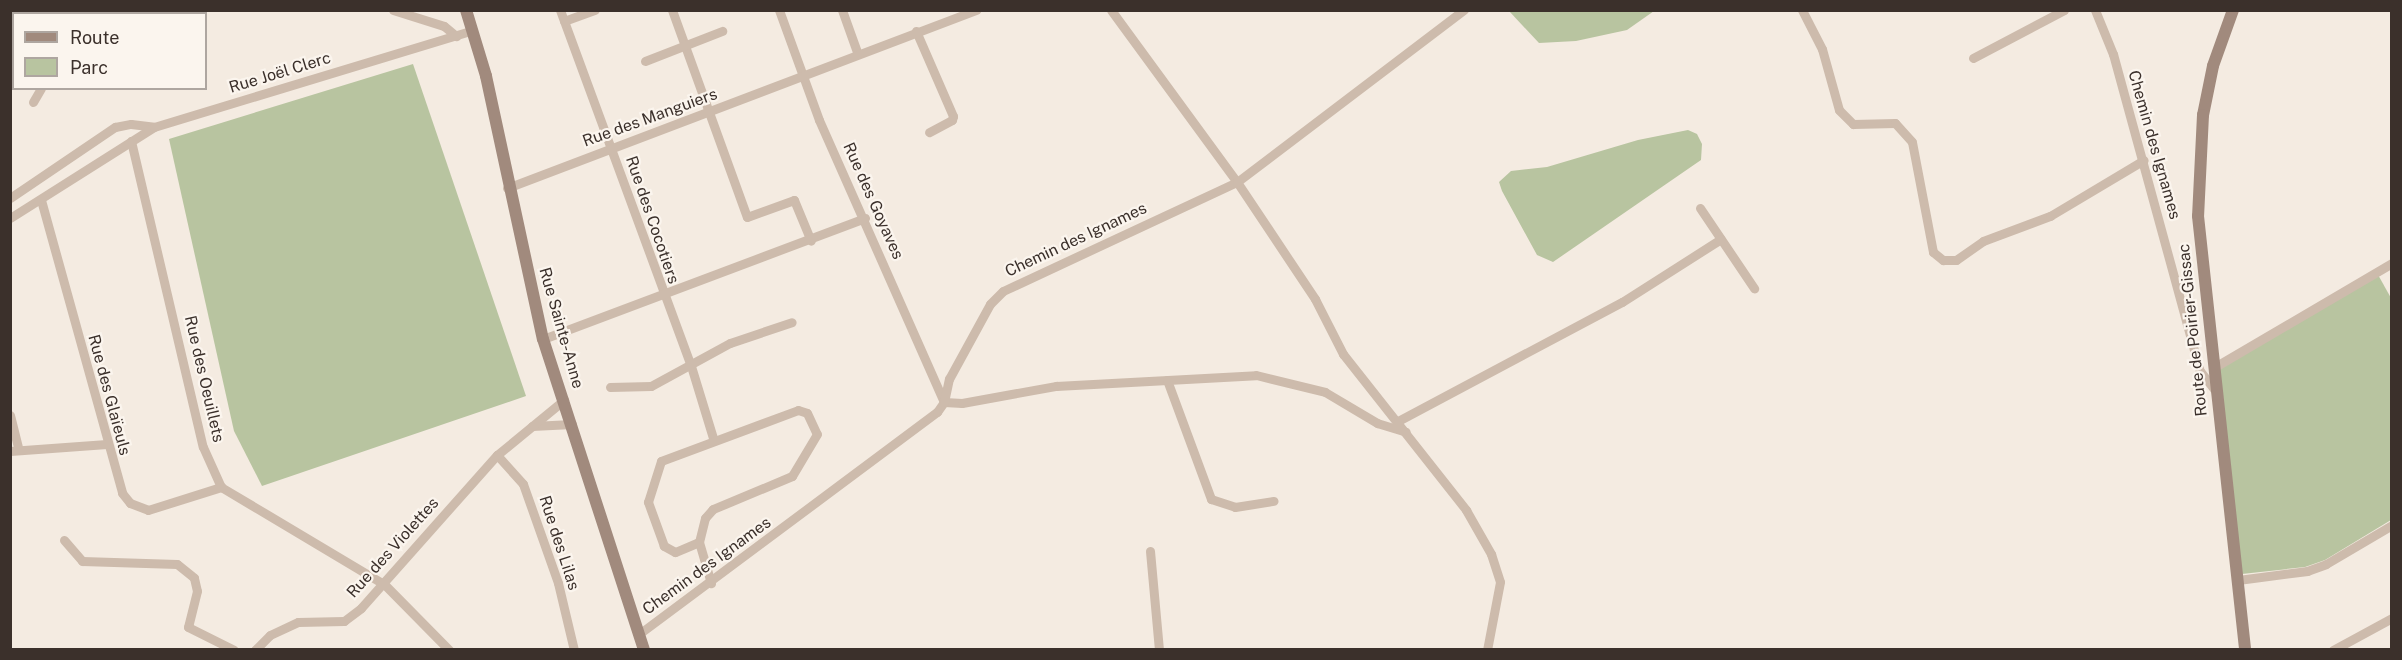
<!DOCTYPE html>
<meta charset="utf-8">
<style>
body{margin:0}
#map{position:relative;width:2402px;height:660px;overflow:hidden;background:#f4ebe1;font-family:"Public Sans",sans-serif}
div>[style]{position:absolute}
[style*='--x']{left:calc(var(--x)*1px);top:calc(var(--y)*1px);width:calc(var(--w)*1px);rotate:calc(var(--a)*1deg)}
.green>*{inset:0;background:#b8c4a0}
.minor>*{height:9px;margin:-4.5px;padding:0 4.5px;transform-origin:4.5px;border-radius:4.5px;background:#cdbbac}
.secondary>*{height:12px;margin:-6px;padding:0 6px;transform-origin:6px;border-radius:6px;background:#a18a7d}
span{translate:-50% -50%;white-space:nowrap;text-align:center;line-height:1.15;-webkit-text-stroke:4.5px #fbf5ee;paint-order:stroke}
.street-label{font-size:16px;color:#3b302b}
.frame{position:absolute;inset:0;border:12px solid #3b302b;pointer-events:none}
.legend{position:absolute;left:12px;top:12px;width:195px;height:78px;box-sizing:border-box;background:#fbf5ee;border:2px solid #aea6a0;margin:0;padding:8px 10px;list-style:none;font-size:18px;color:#3b302b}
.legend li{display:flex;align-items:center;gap:12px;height:30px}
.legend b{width:30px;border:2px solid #aea6a0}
</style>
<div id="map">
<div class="green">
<div style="clip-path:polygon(1509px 11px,1654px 10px,1654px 11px,1627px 30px,1576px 41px,1539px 43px)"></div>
<div style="clip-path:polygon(413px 64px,526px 396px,262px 486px,234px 431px,169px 139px)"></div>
<div style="clip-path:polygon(1688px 130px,1697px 134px,1702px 144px,1701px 160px,1553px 262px,1537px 255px,1502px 191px,1499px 182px,1511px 171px,1547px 167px,1638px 140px)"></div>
<div style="clip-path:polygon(2377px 273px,2391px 298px,2391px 520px,2325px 560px,2305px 567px,2242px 574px,2216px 369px)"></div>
</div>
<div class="minor">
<div style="--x:393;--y:10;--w:53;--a:17.4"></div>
<div style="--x:444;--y:26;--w:16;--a:40"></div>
<div style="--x:560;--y:10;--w:379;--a:69.8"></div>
<div style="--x:691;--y:366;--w:78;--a:73"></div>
<div style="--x:672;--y:10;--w:220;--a:70.1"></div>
<div style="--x:747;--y:217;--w:50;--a:-19.9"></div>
<div style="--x:794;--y:200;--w:44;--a:67.5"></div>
<div style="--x:779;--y:10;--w:117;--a:70"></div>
<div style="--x:819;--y:120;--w:308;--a:66.1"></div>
<div style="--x:944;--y:402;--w:18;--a:3"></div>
<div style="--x:962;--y:403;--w:96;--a:-10.3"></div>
<div style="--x:1056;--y:386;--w:200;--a:-3.1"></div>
<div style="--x:1256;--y:375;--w:71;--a:13.8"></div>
<div style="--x:1325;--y:392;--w:61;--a:30.8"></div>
<div style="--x:1377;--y:423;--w:30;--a:17"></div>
<div style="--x:842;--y:10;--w:45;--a:70.3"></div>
<div style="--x:1111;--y:10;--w:213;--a:53.8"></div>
<div style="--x:1237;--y:182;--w:141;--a:56.3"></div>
<div style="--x:1315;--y:299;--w:62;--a:63"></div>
<div style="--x:1343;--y:354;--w:199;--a:51.7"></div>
<div style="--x:1466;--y:510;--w:51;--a:60.4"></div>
<div style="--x:1491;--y:554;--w:29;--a:72"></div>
<div style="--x:1500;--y:582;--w:69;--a:100.8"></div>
<div style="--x:1802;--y:10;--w:44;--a:62.9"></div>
<div style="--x:1822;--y:49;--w:63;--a:74.4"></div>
<div style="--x:1839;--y:110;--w:20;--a:45"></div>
<div style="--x:1853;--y:124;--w:42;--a:-1.4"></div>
<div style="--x:1895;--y:123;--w:25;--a:48"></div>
<div style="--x:1912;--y:142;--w:112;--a:79.2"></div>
<div style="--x:1933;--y:252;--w:13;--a:39"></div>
<div style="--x:1943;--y:260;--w:13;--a:0"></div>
<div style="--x:1956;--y:260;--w:33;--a:-35"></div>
<div style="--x:1983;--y:241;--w:72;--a:-20.5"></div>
<div style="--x:2050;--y:216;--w:109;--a:-30.8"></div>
<div style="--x:2095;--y:10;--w:48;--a:67.8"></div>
<div style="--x:2113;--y:54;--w:329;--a:74.7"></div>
<div style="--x:2200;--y:371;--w:24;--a:52"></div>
<div style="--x:188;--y:14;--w:8;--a:-30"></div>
<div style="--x:564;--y:21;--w:33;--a:-20"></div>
<div style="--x:916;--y:31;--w:93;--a:66.5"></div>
<div style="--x:953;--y:116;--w:4;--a:104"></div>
<div style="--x:952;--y:120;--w:26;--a:152"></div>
<div style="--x:1973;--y:58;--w:103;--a:-27.8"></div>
<div style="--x:10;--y:61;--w:4;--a:0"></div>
<div style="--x:645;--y:61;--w:83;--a:-21.3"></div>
<div style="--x:33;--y:102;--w:16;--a:-60"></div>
<div style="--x:131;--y:141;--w:314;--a:76.8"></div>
<div style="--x:203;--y:447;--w:44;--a:65.8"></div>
<div style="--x:221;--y:487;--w:190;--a:30.8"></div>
<div style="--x:384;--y:584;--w:93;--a:45.4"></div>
<div style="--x:507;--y:188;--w:502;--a:-20.78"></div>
<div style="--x:10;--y:198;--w:127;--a:-34.1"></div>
<div style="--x:115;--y:127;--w:16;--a:-11"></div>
<div style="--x:131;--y:124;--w:23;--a:7"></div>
<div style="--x:41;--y:200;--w:304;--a:74.5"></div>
<div style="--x:122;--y:493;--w:13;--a:51"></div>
<div style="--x:130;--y:503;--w:19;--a:21"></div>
<div style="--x:148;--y:510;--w:77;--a:-17.5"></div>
<div style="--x:1700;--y:208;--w:97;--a:56"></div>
<div style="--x:10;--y:218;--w:170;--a:-32.3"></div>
<div style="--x:154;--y:127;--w:333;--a:-16.9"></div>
<div style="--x:543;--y:339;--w:344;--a:-20.6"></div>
<div style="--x:2213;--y:368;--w:208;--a:-30.4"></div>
<div style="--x:1167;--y:380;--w:127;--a:69.7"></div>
<div style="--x:1211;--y:499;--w:25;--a:18"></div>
<div style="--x:1235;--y:507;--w:39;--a:-9"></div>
<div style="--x:610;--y:387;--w:41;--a:-1.4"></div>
<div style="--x:651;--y:386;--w:90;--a:-28.6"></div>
<div style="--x:730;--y:343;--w:65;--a:-18.7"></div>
<div style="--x:10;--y:415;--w:34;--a:76"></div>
<div style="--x:1398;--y:421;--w:254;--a:-28"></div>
<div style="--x:1622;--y:302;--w:117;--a:-32.5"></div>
<div style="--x:532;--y:426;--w:40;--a:-2.9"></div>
<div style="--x:10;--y:451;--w:97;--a:-4.1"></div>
<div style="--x:497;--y:455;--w:39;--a:48"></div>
<div style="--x:523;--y:484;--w:105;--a:70.5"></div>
<div style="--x:558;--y:583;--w:69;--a:76.6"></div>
<div style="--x:64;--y:540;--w:28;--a:49"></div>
<div style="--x:82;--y:561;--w:95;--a:1.8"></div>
<div style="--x:177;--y:564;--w:22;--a:39"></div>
<div style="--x:194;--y:578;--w:13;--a:77"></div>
<div style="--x:197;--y:591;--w:37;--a:104"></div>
<div style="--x:188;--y:627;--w:51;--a:26.6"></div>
<div style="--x:699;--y:542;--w:26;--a:157"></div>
<div style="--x:675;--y:552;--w:13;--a:-151"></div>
<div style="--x:664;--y:546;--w:47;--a:-110"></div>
<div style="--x:648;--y:502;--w:43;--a:-72.4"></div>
<div style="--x:661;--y:461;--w:146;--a:-20.4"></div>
<div style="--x:798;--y:410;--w:9;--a:18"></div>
<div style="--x:807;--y:413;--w:23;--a:65"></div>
<div style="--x:817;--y:434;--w:49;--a:120.8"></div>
<div style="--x:792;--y:476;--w:86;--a:157.3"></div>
<div style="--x:713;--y:509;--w:12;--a:132"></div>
<div style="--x:705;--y:518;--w:25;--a:104"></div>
<div style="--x:699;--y:542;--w:43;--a:73.7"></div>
<div style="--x:1150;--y:551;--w:99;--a:84.8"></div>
<div style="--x:2238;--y:580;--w:70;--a:-7.4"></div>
<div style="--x:2307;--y:571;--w:20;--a:-20"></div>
<div style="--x:2326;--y:564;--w:77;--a:-30.6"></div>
<div style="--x:639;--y:634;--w:372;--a:-36.7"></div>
<div style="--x:937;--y:412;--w:12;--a:-55"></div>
<div style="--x:944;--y:402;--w:24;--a:-78"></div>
<div style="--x:949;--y:379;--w:85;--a:-61.3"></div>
<div style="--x:990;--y:304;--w:18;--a:-45"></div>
<div style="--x:1003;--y:291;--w:258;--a:-25"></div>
<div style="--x:1237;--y:182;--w:285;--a:-37.2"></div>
<div style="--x:255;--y:650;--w:21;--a:-45"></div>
<div style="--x:270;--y:635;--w:31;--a:-25"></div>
<div style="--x:298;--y:622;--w:46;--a:-1.2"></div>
<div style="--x:344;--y:621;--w:21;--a:-37"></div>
<div style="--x:361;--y:608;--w:205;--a:-48.4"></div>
<div style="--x:497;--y:455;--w:87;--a:-39.4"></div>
<div style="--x:2333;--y:650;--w:67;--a:-28.5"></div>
</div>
<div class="secondary">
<div style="--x:466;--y:10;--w:69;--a:73.1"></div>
<div style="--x:486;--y:76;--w:269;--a:77.8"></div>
<div style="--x:543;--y:339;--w:327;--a:72"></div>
<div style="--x:2233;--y:10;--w:59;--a:109.7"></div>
<div style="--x:2213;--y:66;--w:50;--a:101.5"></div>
<div style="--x:2203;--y:115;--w:101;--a:92.8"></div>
<div style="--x:2198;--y:216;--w:437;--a:83.8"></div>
</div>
<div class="street-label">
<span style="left:280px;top:73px;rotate:-17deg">Rue Joël Clerc</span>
<span style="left:650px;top:118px;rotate:-20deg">Rue des Manguiers</span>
<span style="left:2154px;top:145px;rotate:74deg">Chemin des Ignames</span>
<span style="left:873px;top:201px;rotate:66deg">Rue des Goyaves</span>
<span style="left:652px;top:220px;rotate:71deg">Rue des Cocotiers</span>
<span style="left:1076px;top:240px;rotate:-25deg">Chemin des Ignames</span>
<span style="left:561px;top:328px;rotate:74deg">Rue Sainte-Anne</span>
<span style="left:2193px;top:330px;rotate:-96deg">Route de Poirier-Gissac</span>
<span style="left:204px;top:379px;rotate:77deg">Rue des Oeuillets</span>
<span style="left:109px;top:395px;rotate:75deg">Rue des Glaïeuls</span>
<span style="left:559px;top:543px;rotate:72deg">Rue des Lilas</span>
<span style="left:393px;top:548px;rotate:-48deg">Rue des Violettes</span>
<span style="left:707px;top:566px;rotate:-36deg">Chemin des Ignames</span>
</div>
<div class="frame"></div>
<ul class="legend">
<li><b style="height:8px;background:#a18a7d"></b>Route</li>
<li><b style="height:16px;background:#b8c4a0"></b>Parc</li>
</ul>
</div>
